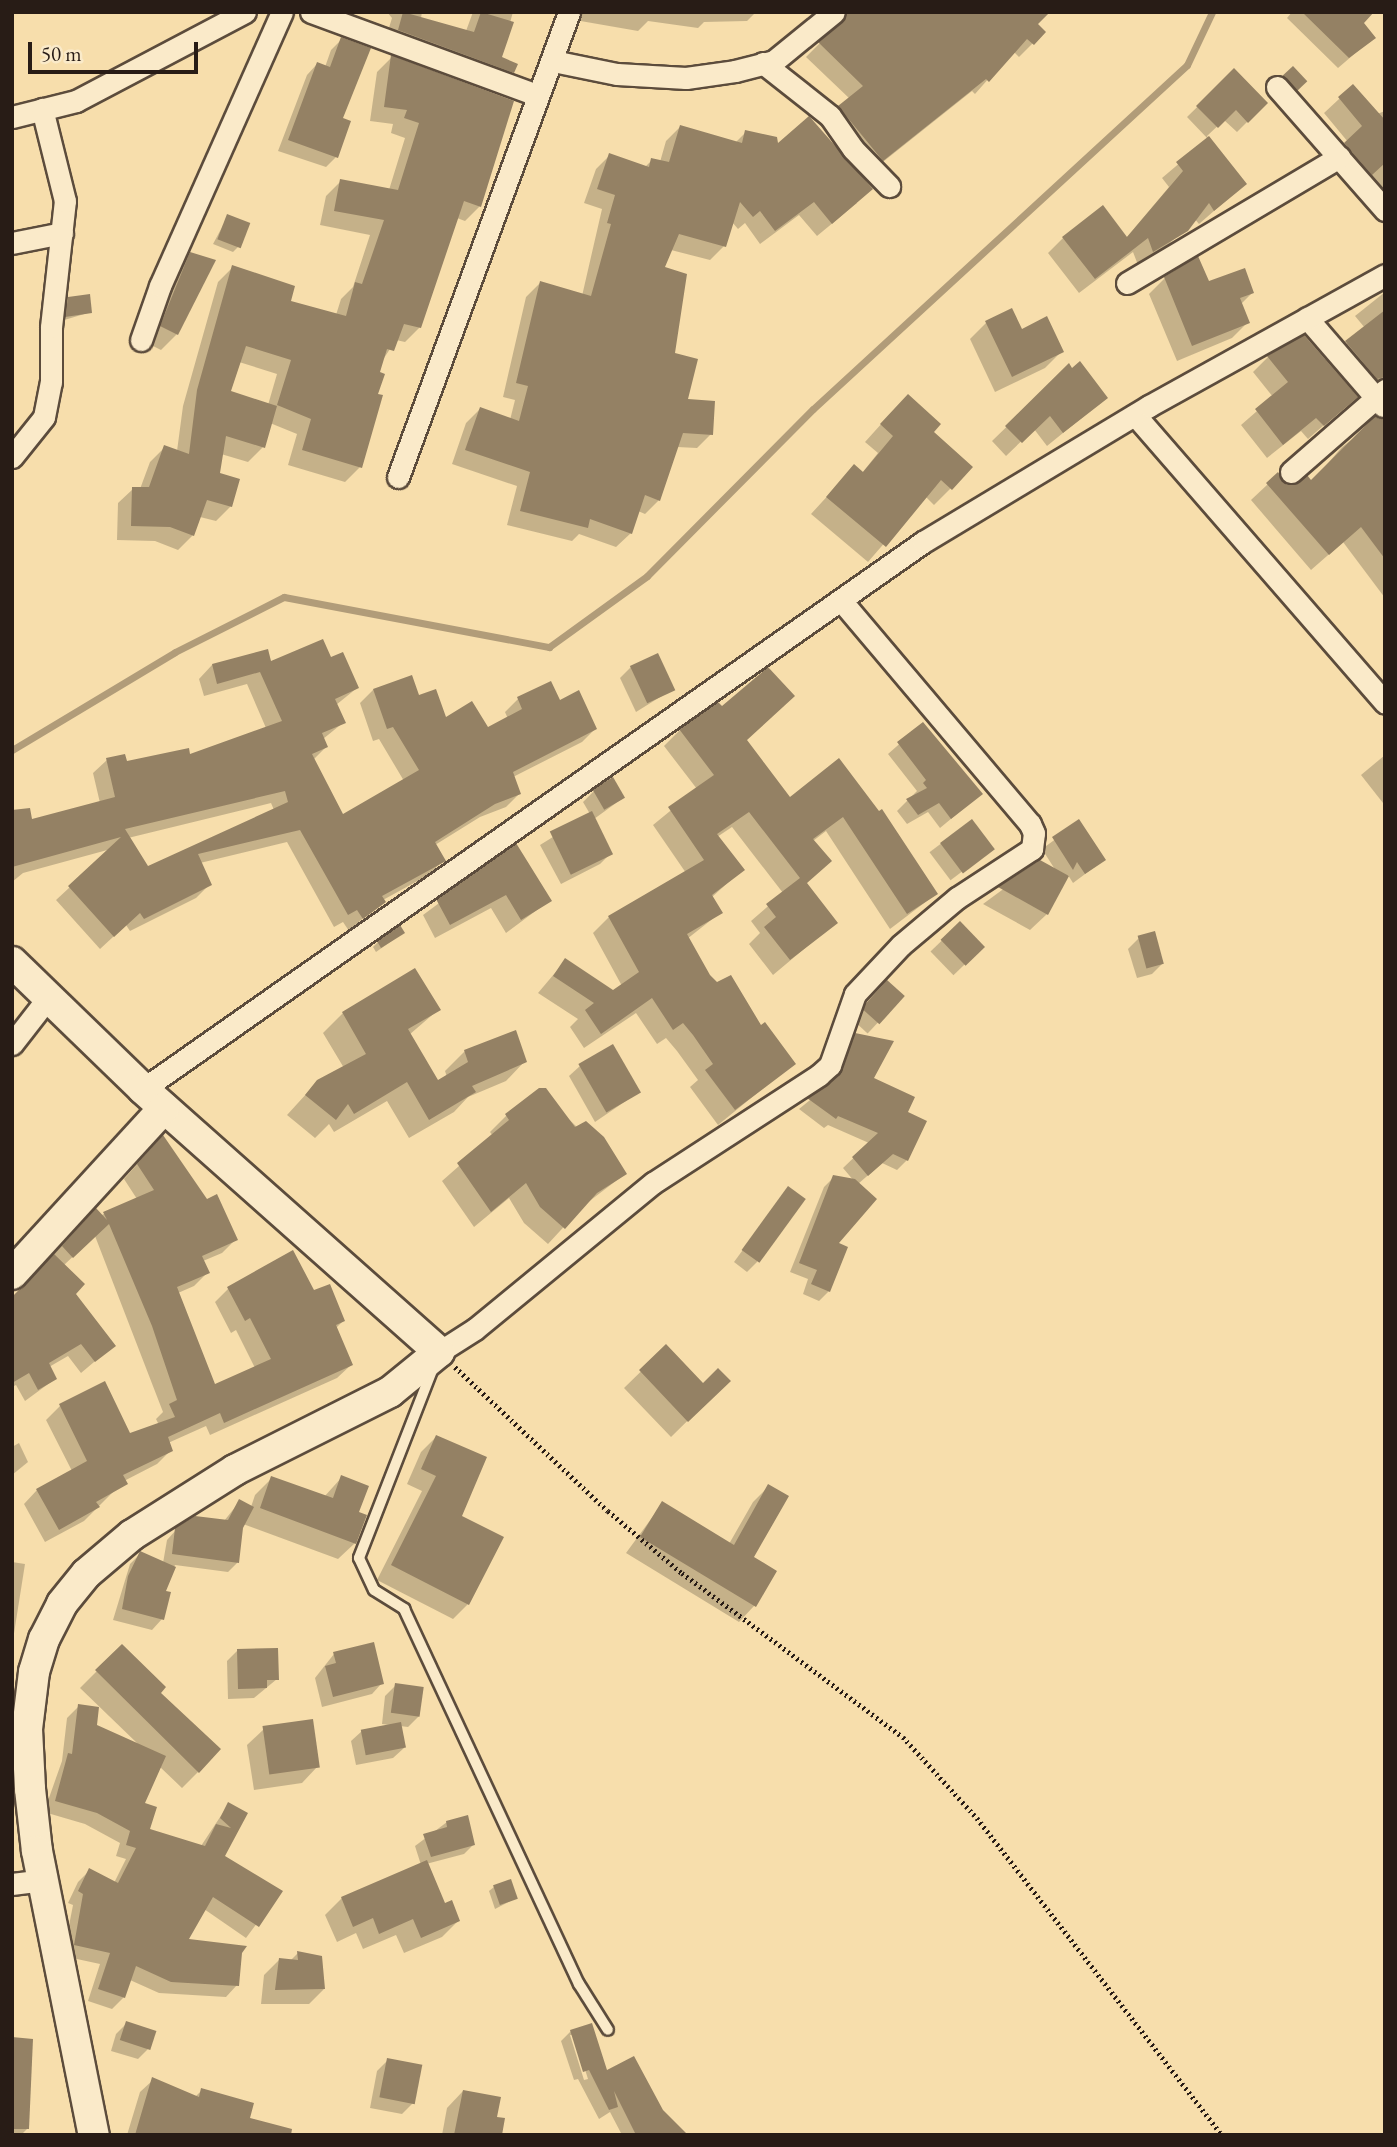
<!DOCTYPE html>
<style>
body{margin:0}
#map{position:relative;width:1397px;height:2147px;overflow:hidden;background:#f7deac;font-family:"EB Garamond",serif}
div>[style]{position:absolute}
[style*='--x']{left:calc(var(--x)*1px);top:calc(var(--y)*1px);width:calc(var(--w)*1px);rotate:calc(var(--a)*1deg)}
.shadow>*{inset:0;background:#0003;transform-origin:0 0}
.stream>*{height:7px;margin:-3.5px;padding:0 3.5px;transform-origin:3.5px;border-radius:3.5px;background:#b19c79}
.building>*{inset:0;background:#948164;transform-origin:0 0}
.path>*{height:4.5px;margin-top:-2.25px;transform-origin:0;background:repeating-linear-gradient(90deg,#281c16 0 2px,transparent 0 5.5px)}
.roads{filter:drop-shadow(2px 0 #5c4c3c) drop-shadow(-2px 0 #5c4c3c) drop-shadow(0 2px #5c4c3c) drop-shadow(0 -2px #5c4c3c)}
.lane>*{height:10px;margin:-5px;padding:0 5px;transform-origin:5px;border-radius:5px;background:#faeac9}
.street>*{height:21px;margin:-10.5px;padding:0 10.5px;transform-origin:10.5px;border-radius:10.5px;background:#faeac9}
.secondary>*{height:30px;margin:-15px;padding:0 15px;transform-origin:15px;border-radius:15px;background:#faeac9}
span{translate:-50% -50%;white-space:nowrap;text-align:center;line-height:1.15;-webkit-text-stroke:6px #faeac9;paint-order:stroke}
.frame{position:absolute;inset:0;border:14px solid #281c16;pointer-events:none}
.scale{position:absolute;left:28px;top:42px;width:170px;height:32px;box-sizing:border-box;border:4px solid #281c16;border-top:0;padding-left:9px;font-size:21px;line-height:24px;white-space:nowrap;color:#281c16;-webkit-text-stroke:5px #faeac9;paint-order:stroke}
</style>
<div id="map">
<div class="shadow">
<div style="clip-path:polygon(387px 12px,422px 12px,421px 18px,466px 31px,473px 12px,513px 12px,500px 58px,512px 72px,498px 86px,384px 44px,392px 18px)"></div>
<div style="clip-path:polygon(571px 12px,756px 12px,747px 21px,704px 22px,698px 28px,648px 21px,638px 31px,569px 19px)"></div>
<div style="clip-path:polygon(851px 12px,1036px 24px,1044px 32px,1019px 57px,1013px 51px,975px 94px,972px 91px,869px 173px,826px 120px,850px 99px,806px 57px)"></div>
<div style="clip-path:polygon(1292px 12px,1372px 12px,1362px 23px,1373px 38px,1338px 68px,1287px 18px)"></div>
<div style="clip-path:polygon(342px 39px,336px 157px,326px 167px,278px 151px,307px 75px,317px 64px,325px 67px,331px 50px)"></div>
<div style="clip-path:polygon(evenodd,392px 57px,480px 206px,465px 221px,457px 218px,420px 327px,405px 342px,396px 340px,382px 361px,360px 467px,345px 482px,288px 465px,297px 434px,270px 423px,263px 447px,248px 462px,221px 454px,218px 474px,231px 506px,216px 521px,200px 517px,193px 535px,178px 550px,155px 541px,117px 540px,118px 503px,133px 489px,140px 489px,150px 462px,165px 447px,177px 451px,183px 406px,218px 282px,233px 267px,288px 302px,336px 315px,341px 299px,353px 287px,370px 235px,320px 225px,326px 196px,341px 181px,389px 190px,405px 138px,391px 133px,393px 124px,370px 121px,377px 72px,392px 57px,239px 362px,277px 374px,268px 405px,228px 392px,239px 362px)"></div>
<div style="clip-path:polygon(1293px 68px,1304px 81px,1294px 92px,1273px 87px)"></div>
<div style="clip-path:polygon(1234px 71px,1266px 103px,1237px 132px,1224px 120px,1207px 136px,1245px 184px,1199px 224px,1194px 218px,1170px 243px,1138px 265px,1133px 252px,1079px 293px,1048px 253px,1063px 238px,1126px 238px,1169px 187px,1162px 178px,1208px 139px,1187px 117px)"></div>
<div style="clip-path:polygon(1353px 86px,1377px 114px,1385px 111px,1385px 204px,1330px 159px,1348px 142px,1324px 113px)"></div>
<div style="clip-path:polygon(680px 127px,735px 143px,746px 132px,776px 146px,857px 203px,817px 236px,799px 215px,760px 244px,745px 223px,738px 229px,732px 222px,724px 246px,710px 260px,671px 250px,663px 268px,673px 355px,686px 401px,711px 434px,697px 448px,677px 447px,659px 500px,645px 514px,638px 511px,631px 533px,616px 547px,579px 534px,572px 541px,507px 525px,517px 486px,452px 464px,466px 423px,480px 409px,510px 420px,515px 400px,503px 397px,526px 297px,540px 283px,582px 296px,602px 209px,584px 203px,596px 169px,610px 155px,645px 167px,652px 160px,660px 162px,666px 141px)"></div>
<div style="clip-path:polygon(228px 216px,238px 247px,233px 252px,213px 244px)"></div>
<div style="clip-path:polygon(190px 254px,177px 334px,161px 350px,145px 342px,175px 269px)"></div>
<div style="clip-path:polygon(1165px 278px,1252px 293px,1241px 304px,1248px 322px,1232px 338px,1177px 361px,1149px 294px)"></div>
<div style="clip-path:polygon(1385px 292px,1385px 598px,1343px 542px,1311px 570px,1251px 500px,1268px 484px,1311px 483px,1342px 447px,1379px 419px,1379px 399px,1329px 359px,1365px 328px,1355px 316px)"></div>
<div style="clip-path:polygon(68px 299px,91px 312px,61px 321px)"></div>
<div style="clip-path:polygon(986px 323px,1021px 331px,1062px 351px,1045px 368px,995px 392px,970px 339px)"></div>
<div style="clip-path:polygon(1304px 337px,1340px 411px,1308px 439px,1301px 431px,1267px 458px,1241px 425px,1273px 397px,1253px 372px,1268px 357px)"></div>
<div style="clip-path:polygon(1069px 366px,1106px 398px,1047px 446px,1034px 429px,1006px 456px,992px 441px)"></div>
<div style="clip-path:polygon(892px 412px,932px 432px,951px 488px,934px 505px,925px 496px,868px 562px,811px 514px,854px 467px,862px 473px,878px 453px,865px 442px)"></div>
<div style="clip-path:polygon(evenodd,330px 660px,357px 688px,336px 705px,344px 722px,323px 739px,326px 747px,313px 760px,343px 816px,404px 781px,379px 739px,373px 741px,360px 703px,373px 690px,417px 697px,445px 720px,488px 730px,508px 719px,505px 712px,518px 699px,559px 702px,595px 729px,582px 742px,513px 777px,519px 794px,506px 807px,480px 817px,435px 845px,443px 860px,430px 874px,383px 900px,349px 931px,343px 922px,334px 927px,287px 842px,200px 863px,210px 884px,196px 898px,130px 931px,126px 925px,100px 949px,56px 900px,111px 849px,23px 873px,12px 882px,12px 812px,31px 821px,100px 803px,93px 773px,107px 760px,126px 763px,189px 756px,266px 728px,247px 684px,204px 696px,199px 679px,212px 665px,330px 660px,271px 803px,274px 810px,147px 868px,128px 838px,271px 803px)"></div>
<div style="clip-path:polygon(631px 667px,673px 689px,636px 712px,620px 678px)"></div>
<div style="clip-path:polygon(922px 724px,981px 794px,940px 828px,928px 812px,907px 824px,897px 811px,917px 791px,888px 754px)"></div>
<div style="clip-path:polygon(680px 730px,745px 741px,789px 799px,838px 761px,936px 894px,890px 929px,826px 831px,813px 841px,805px 884px,835px 923px,773px 975px,749px 944px,760px 933px,751px 921px,783px 893px,732px 827px,717px 837px,742px 870px,712px 897px,720px 913px,687px 939px,709px 976px,793px 1064px,718px 1125px,690px 1087px,698px 1080px,677px 1051px,666px 1038px,657px 1044px,636px 1013px,584px 1048px,570px 1027px,578px 1019px,538px 993px,565px 961px,613px 992px,622px 986px,593px 933px,609px 917px,686px 873px,653px 825px,697px 789px,664px 746px)"></div>
<div style="clip-path:polygon(1385px 755px,1385px 802px,1383px 803px,1361px 775px)"></div>
<div style="clip-path:polygon(594px 791px,623px 798px,594px 819px,611px 853px,600px 864px,561px 884px,540px 845px,590px 814px,583px 802px)"></div>
<div style="left:971px;top:821px;width:35px;height:52px;rotate:53deg"></div>
<div style="clip-path:polygon(1079px 822px,1104px 860px,1073px 883px,1068px 875px,1047px 914px,1030px 930px,983px 904px,1040px 862px,1056px 871px,1042px 849px)"></div>
<div style="clip-path:polygon(516px 846px,549px 901px,506px 933px,491px 908px,435px 938px,423px 915px)"></div>
<div style="left:960px;top:923px;width:33px;height:41px;rotate:46deg"></div>
<div style="clip-path:polygon(403px 933px,376px 952px,373px 947px,378px 942px)"></div>
<div style="clip-path:polygon(1139px 938px,1163px 963px,1152px 974px,1137px 978px,1128px 949px)"></div>
<div style="clip-path:polygon(415px 970px,438px 1010px,409px 1035px,438px 1083px,447px 1077px,445px 1071px,465px 1051px,525px 1061px,506px 1081px,468px 1097px,454px 1112px,409px 1138px,387px 1101px,334px 1132px,329px 1124px,315px 1138px,287px 1115px,318px 1081px,344px 1068px,323px 1033px,343px 1013px)"></div>
<div style="left:887px;top:982px;width:21px;height:51px;rotate:43deg"></div>
<div style="clip-path:polygon(856px 1035px,871px 1078px,906px 1113px,907px 1160px,897px 1170px,882px 1163px,858px 1184px,836px 1244px,829px 1291px,819px 1301px,803px 1294px,808px 1279px,790px 1272px,824px 1187px,834px 1177px,854px 1181px,843px 1168px,869px 1143px,828px 1125px,824px 1128px,799px 1109px,831px 1083px,846px 1045px)"></div>
<div style="clip-path:polygon(580px 1066px,639px 1092px,595px 1122px,569px 1076px)"></div>
<div style="clip-path:polygon(539px 1090px,625px 1174px,583px 1206px,548px 1244px,524px 1223px,509px 1198px,474px 1227px,442px 1181px,493px 1136px,490px 1132px,506px 1116px)"></div>
<div style="clip-path:polygon(149px 1151px,236px 1239px,222px 1253px,203px 1261px,208px 1272px,194px 1286px,178px 1293px,214px 1386px,255px 1368px,236px 1330px,231px 1333px,215px 1302px,228px 1289px,313px 1292px,343px 1321px,336px 1328px,351px 1365px,337px 1378px,210px 1435px,206px 1426px,168px 1443px,171px 1450px,157px 1464px,124px 1481px,84px 1521px,45px 1542px,24px 1504px,37px 1490px,72px 1471px,46px 1420px,60px 1406px,104px 1384px,129px 1435px,159px 1425px,156px 1419px,163px 1412px,95px 1236px,64px 1265px,74px 1294px,113px 1346px,81px 1373px,68px 1356px,49px 1367px,55px 1379px,25px 1401px,16px 1385px,12px 1387px,12px 1299px,82px 1224px,137px 1199px,124px 1179px)"></div>
<div style="clip-path:polygon(788px 1188px,757px 1262px,747px 1272px,734px 1262px)"></div>
<div style="clip-path:polygon(666px 1347px,703px 1386px,728px 1381px,671px 1437px,624px 1388px)"></div>
<div style="clip-path:polygon(436px 1437px,460px 1516px,468px 1604px,453px 1619px,377px 1580px,422px 1491px,407px 1484px,421px 1452px)"></div>
<div style="clip-path:polygon(19px 1443px,28px 1462px,12px 1475px,12px 1447px)"></div>
<div style="clip-path:polygon(342px 1477px,356px 1513px,355px 1543px,338px 1559px,243px 1524px,237px 1563px,228px 1572px,175px 1565px,163px 1592px,162px 1619px,152px 1630px,113px 1620px,130px 1564px,141px 1553px,163px 1563px,167px 1540px,176px 1530px,224px 1521px,240px 1501px,251px 1507px,255px 1495px,272px 1478px,324px 1497px)"></div>
<div style="clip-path:polygon(769px 1486px,752px 1558px,775px 1572px,754px 1606px,739px 1622px,626px 1553px,662px 1504px,729px 1544px,753px 1502px)"></div>
<div style="clip-path:polygon(12px 1562px,25px 1564px,12px 1646px)"></div>
<div style="clip-path:polygon(122px 1646px,159px 1693px,198px 1772px,182px 1788px,159px 1766px,142px 1804px,148px 1830px,201px 1846px,228px 1805px,245px 1814px,222px 1857px,281px 1891px,246px 1938px,204px 1909px,187px 1941px,240px 1953px,237px 1985px,226px 1997px,159px 1993px,130px 1980px,124px 1997px,112px 2009px,88px 2001px,100px 1964px,63px 1956px,73px 1905px,68px 1903px,78px 1882px,89px 1871px,114px 1883px,126px 1859px,116px 1856px,120px 1843px,85px 1824px,44px 1812px,62px 1761px,67px 1718px,79px 1706px,95px 1726px,138px 1744px,80px 1688px)"></div>
<div style="clip-path:polygon(237px 1651px,277px 1679px,254px 1698px,228px 1699px,227px 1661px)"></div>
<div style="clip-path:polygon(334px 1654px,382px 1683px,372px 1694px,322px 1707px,315px 1678px)"></div>
<div style="clip-path:polygon(396px 1685px,419px 1716px,408px 1727px,400px 1726px,404px 1748px,393px 1758px,356px 1765px,351px 1741px,362px 1731px,390px 1725px,382px 1724px,385px 1696px)"></div>
<div style="clip-path:polygon(264px 1729px,318px 1766px,302px 1783px,254px 1790px,247px 1745px)"></div>
<div style="clip-path:polygon(447px 1822px,473px 1845px,464px 1854px,426px 1864px,444px 1905px,458px 1921px,442px 1937px,404px 1953px,396px 1935px,363px 1949px,356px 1933px,337px 1942px,325px 1915px,342px 1898px,421px 1865px,415px 1846px)"></div>
<div style="clip-path:polygon(494px 1887px,516px 1898px,495px 1909px,489px 1891px)"></div>
<div style="clip-path:polygon(298px 1953px,324px 1989px,309px 2004px,261px 2004px,264px 1975px,279px 1960px,290px 1961px)"></div>
<div style="clip-path:polygon(127px 2023px,149px 2048px,138px 2059px,111px 2051px,116px 2034px)"></div>
<div style="clip-path:polygon(evenodd,571px 2031px,606px 2073px,676px 2135px,622px 2135px,610px 2112px,599px 2119px,578px 2079px,574px 2080px,561px 2041px,571px 2031px,570px 2035px,574px 2035px,588px 2079px,584px 2080px,570px 2035px)"></div>
<div style="clip-path:polygon(12px 2039px,27px 2129px,21px 2135px,12px 2135px)"></div>
<div style="clip-path:polygon(388px 2060px,413px 2103px,402px 2114px,370px 2108px,377px 2071px)"></div>
<div style="clip-path:polygon(153px 2080px,195px 2097px,202px 2090px,248px 2119px,257px 2135px,127px 2135px,140px 2092px)"></div>
<div style="clip-path:polygon(463px 2091px,495px 2118px,500px 2135px,442px 2135px,447px 2108px)"></div>
</div>
<div class="stream">
<div style="--x:12;--y:750;--w:190;--a:-31"></div>
<div style="--x:175;--y:652;--w:122;--a:-26.8"></div>
<div style="--x:284;--y:597;--w:270;--a:10.7"></div>
<div style="--x:549;--y:647;--w:121;--a:-35.9"></div>
<div style="--x:647;--y:576;--w:235;--a:-45.2"></div>
<div style="--x:813;--y:409;--w:508;--a:-42.61"></div>
<div style="--x:1187;--y:65;--w:59;--a:-64.7"></div>
</div>
<div class="building">
<div style="clip-path:polygon(403px 12px,474px 32px,481px 12px,514px 22px,502px 57px,518px 64px,514px 73px,398px 30px)"></div>
<div style="clip-path:polygon(847px 12px,1050px 12px,1038px 24px,1046px 32px,1034px 45px,1027px 39px,989px 82px,986px 79px,883px 161px,838px 106px,863px 86px,818px 42px,842px 22px)"></div>
<div style="clip-path:polygon(1302px 12px,1374px 12px,1364px 23px,1376px 38px,1349px 58px)"></div>
<div style="clip-path:polygon(341px 37px,371px 48px,343px 118px,351px 121px,338px 158px,288px 140px,317px 62px,330px 67px)"></div>
<div style="clip-path:polygon(391px 55px,514px 101px,481px 207px,464px 201px,421px 328px,404px 324px,394px 351px,387px 349px,380px 372px,385px 374px,378px 394px,383px 395px,362px 468px,302px 450px,311px 419px,277px 405px,291px 360px,246px 346px,231px 391px,277px 406px,265px 448px,226px 436px,220px 473px,240px 479px,232px 507px,207px 500px,194px 536px,170px 527px,131px 526px,132px 487px,149px 487px,164px 445px,189px 454px,197px 390px,232px 265px,295px 286px,291px 301px,346px 316px,355px 282px,362px 284px,384px 220px,334px 211px,340px 179px,398px 190px,419px 123px,404px 118px,407px 110px,384px 107px)"></div>
<div style="left:1293px;top:66px;width:21px;height:14px;rotate:47deg"></div>
<div style="clip-path:polygon(1234px 68px,1268px 103px,1248px 123px,1236px 110px,1218px 128px,1196px 106px)"></div>
<div style="clip-path:polygon(1353px 84px,1385px 120px,1385px 163px,1372px 175px,1344px 143px,1362px 126px,1338px 97px)"></div>
<div style="clip-path:polygon(809px 116px,873px 189px,832px 224px,814px 202px,775px 231px,760px 211px,753px 217px,740px 202px,726px 247px,679px 234px,665px 267px,687px 274px,675px 353px,698px 359px,688px 399px,715px 401px,713px 435px,683px 433px,660px 501px,645px 495px,632px 534px,590px 519px,588px 528px,520px 511px,530px 472px,465px 450px,480px 407px,519px 421px,528px 386px,516px 383px,540px 281px,591px 296px,611px 224px,607px 223px,615px 195px,597px 189px,609px 153px,649px 167px,651px 158px,669px 162px,680px 125px,742px 143px,745px 130px,777px 137px,778px 143px)"></div>
<div style="clip-path:polygon(1209px 136px,1247px 184px,1214px 211px,1209px 203px,1188px 231px,1153px 252px,1148px 238px,1095px 279px,1062px 237px,1103px 205px,1127px 237px,1183px 171px,1176px 162px)"></div>
<div style="left:227px;top:214px;width:25px;height:27px;rotate:21deg"></div>
<div style="clip-path:polygon(190px 252px,216px 260px,178px 335px,160px 326px)"></div>
<div style="clip-path:polygon(1198px 256px,1209px 281px,1245px 268px,1254px 293px,1240px 298px,1250px 323px,1192px 346px,1164px 277px)"></div>
<div style="clip-path:polygon(90px 294px,92px 313px,65px 317px,68px 297px)"></div>
<div style="clip-path:polygon(1012px 308px,1022px 329px,1047px 316px,1064px 352px,1012px 377px,985px 321px)"></div>
<div style="clip-path:polygon(1385px 310px,1385px 377px,1377px 379px,1345px 341px)"></div>
<div style="clip-path:polygon(1304px 335px,1358px 397px,1324px 426px,1316px 418px,1283px 445px,1255px 409px,1288px 382px,1267px 356px)"></div>
<div style="clip-path:polygon(1080px 361px,1108px 398px,1063px 433px,1050px 416px,1022px 443px,1005px 426px,1069px 363px,1072px 368px)"></div>
<div style="clip-path:polygon(908px 394px,941px 424px,934px 432px,973px 467px,952px 490px,941px 480px,886px 547px,826px 497px,854px 464px,863px 472px,893px 436px,880px 424px)"></div>
<div style="clip-path:polygon(1375px 416px,1385px 419px,1385px 559px,1361px 527px,1329px 555px,1266px 483px,1278px 472px,1287px 485px,1307px 475px,1311px 480px)"></div>
<div style="clip-path:polygon(evenodd,323px 639px,331px 657px,343px 652px,359px 688px,335px 699px,346px 723px,322px 733px,328px 747px,312px 754px,343px 814px,419px 770px,393px 727px,387px 729px,373px 689px,412px 675px,419px 695px,436px 689px,446px 717px,472px 701px,488px 727px,522px 709px,517px 697px,551px 681px,560px 700px,579px 690px,597px 729px,513px 772px,521px 794px,495px 804px,435px 842px,446px 861px,382px 896px,386px 902px,363px 919px,357px 910px,348px 915px,300px 830px,198px 854px,212px 885px,144px 919px,140px 913px,114px 937px,68px 886px,121px 837px,12px 867px,12px 810px,30px 808px,32px 819px,115px 797px,106px 758px,125px 754px,127px 761px,189px 748px,190px 754px,282px 721px,260px 672px,217px 684px,212px 664px,268px 649px,271px 661px,323px 639px,285px 791px,288px 802px,148px 866px,125px 829px,285px 791px)"></div>
<div style="left:658px;top:653px;width:41px;height:31px;rotate:65deg"></div>
<div style="clip-path:polygon(768px 667px,795px 696px,747px 740px,790px 797px,839px 758px,879px 811px,882px 809px,938px 894px,907px 914px,843px 817px,813px 839px,832px 861px,807px 883px,838px 923px,790px 960px,764px 927px,776px 917px,766px 904px,800px 878px,749px 812px,717px 834px,745px 870px,712px 895px,723px 913px,687px 934px,710px 975px,717px 982px,731px 975px,761px 1025px,765px 1022px,796px 1064px,735px 1110px,705px 1070px,713px 1064px,693px 1035px,683px 1023px,673px 1030px,652px 998px,601px 1034px,585px 1010px,594px 1003px,553px 976px,565px 958px,613px 990px,639px 972px,608px 916px,704px 860px,668px 807px,714px 775px,679px 729px,718px 702px,722px 706px)"></div>
<div style="clip-path:polygon(923px 722px,983px 794px,951px 819px,939px 803px,918px 815px,906px 799px,927px 788px,923px 783px,926px 780px,897px 742px)"></div>
<div style="left:613px;top:777px;width:24px;height:24px;rotate:60deg"></div>
<div style="left:592px;top:811px;width:48px;height:47px;rotate:64deg"></div>
<div style="left:972px;top:819px;width:38px;height:40px;rotate:53deg"></div>
<div style="clip-path:polygon(1079px 819px,1106px 860px,1085px 874px,1077px 862px,1073px 870px,1052px 837px)"></div>
<div style="clip-path:polygon(516px 843px,552px 901px,521px 920px,506px 895px,450px 925px,436px 899px)"></div>
<div style="clip-path:polygon(1040px 860px,1069px 876px,1048px 915px,998px 887px)"></div>
<div style="left:960px;top:921px;width:36px;height:27px;rotate:46deg"></div>
<div style="clip-path:polygon(400px 925px,405px 933px,381px 948px,377px 941px)"></div>
<div style="left:1155px;top:931px;width:34px;height:18px;rotate:75deg"></div>
<div style="clip-path:polygon(415px 968px,441px 1010px,408px 1029px,438px 1080px,468px 1062px,464px 1050px,516px 1030px,527px 1062px,472px 1086px,476px 1092px,429px 1120px,407px 1082px,354px 1114px,348px 1104px,336px 1120px,305px 1095px,317px 1080px,366px 1054px,342px 1012px)"></div>
<div style="left:887px;top:980px;width:24px;height:38px;rotate:42deg"></div>
<div style="clip-path:polygon(855px 1033px,894px 1041px,874px 1078px,915px 1097px,908px 1112px,927px 1121px,908px 1161px,893px 1154px,868px 1176px,852px 1157px,878px 1133px,838px 1116px,836px 1119px,807px 1098px,839px 1074px)"></div>
<div style="left:613px;top:1044px;width:56px;height:40px;rotate:60deg"></div>
<div style="clip-path:polygon(539px 1088px,546px 1088px,575px 1127px,586px 1121px,604px 1137px,627px 1174px,597px 1193px,565px 1229px,540px 1207px,526px 1183px,491px 1212px,457px 1163px,509px 1120px,505px 1114px)"></div>
<div style="clip-path:polygon(163px 1135px,207px 1199px,217px 1194px,238px 1240px,202px 1256px,210px 1273px,177px 1287px,215px 1384px,271px 1359px,250px 1318px,245px 1321px,227px 1287px,293px 1250px,314px 1290px,330px 1284px,345px 1321px,336px 1325px,353px 1365px,224px 1423px,220px 1413px,168px 1437px,173px 1451px,123px 1475px,128px 1484px,96px 1502px,100px 1507px,59px 1530px,36px 1489px,87px 1461px,59px 1404px,105px 1381px,130px 1433px,175px 1417px,169px 1404px,177px 1400px,152px 1326px,109px 1224px,73px 1258px,62px 1246px,96px 1208px,107px 1220px,103px 1212px,154px 1190px,137px 1164px)"></div>
<div style="clip-path:polygon(833px 1175px,855px 1179px,877px 1199px,839px 1243px,848px 1247px,830px 1292px,811px 1284px,817px 1270px,799px 1263px)"></div>
<div style="left:788px;top:1186px;width:22px;height:79px;rotate:36deg"></div>
<div style="clip-path:polygon(54px 1254px,85px 1284px,76px 1294px,116px 1346px,95px 1362px,81px 1344px,49px 1363px,57px 1379px,38px 1390px,29px 1373px,12px 1383px,12px 1297px)"></div>
<div style="clip-path:polygon(666px 1344px,703px 1383px,718px 1368px,731px 1381px,688px 1422px,639px 1370px)"></div>
<div style="clip-path:polygon(436px 1435px,487px 1457px,462px 1516px,504px 1537px,469px 1605px,391px 1565px,436px 1476px,421px 1469px)"></div>
<div style="clip-path:polygon(341px 1475px,369px 1486px,359px 1512px,367px 1515px,356px 1544px,260px 1508px,271px 1476px,333px 1498px)"></div>
<div style="clip-path:polygon(768px 1484px,789px 1496px,754px 1557px,777px 1571px,756px 1607px,640px 1537px,662px 1501px,734px 1545px)"></div>
<div style="clip-path:polygon(239px 1499px,254px 1507px,243px 1528px,239px 1563px,172px 1554px,175px 1528px,195px 1516px,228px 1520px)"></div>
<div style="clip-path:polygon(140px 1551px,176px 1567px,166px 1591px,171px 1592px,164px 1620px,122px 1609px,128px 1576px)"></div>
<div style="clip-path:polygon(374px 1642px,384px 1684px,333px 1697px,325px 1666px,336px 1663px,333px 1652px)"></div>
<div style="clip-path:polygon(122px 1644px,166px 1687px,161px 1693px,221px 1749px,199px 1773px,95px 1670px)"></div>
<div style="clip-path:polygon(278px 1648px,279px 1680px,267px 1680px,267px 1688px,238px 1689px,237px 1649px)"></div>
<div style="left:395px;top:1683px;width:29px;height:30px;rotate:8deg"></div>
<div style="clip-path:polygon(78px 1704px,99px 1707px,97px 1725px,166px 1756px,145px 1803px,157px 1807px,150px 1829px,205px 1846px,216px 1824px,231px 1828px,220px 1818px,228px 1802px,248px 1813px,225px 1856px,283px 1891px,259px 1927px,213px 1897px,189px 1939px,247px 1946px,242px 1953px,239px 1986px,171px 1982px,136px 1966px,125px 1998px,98px 1989px,110px 1953px,74px 1945px,83px 1894px,78px 1891px,89px 1868px,118px 1883px,136px 1848px,126px 1845px,130px 1831px,97px 1813px,55px 1801px,68px 1753px,72px 1754px)"></div>
<div style="left:313px;top:1719px;width:49px;height:51px;rotate:82deg"></div>
<div style="left:401px;top:1722px;width:26px;height:41px;rotate:79deg"></div>
<div style="clip-path:polygon(468px 1815px,475px 1845px,431px 1857px,423px 1834px,447px 1827px,446px 1821px)"></div>
<div style="clip-path:polygon(427px 1860px,445px 1903px,452px 1900px,460px 1921px,421px 1938px,413px 1919px,379px 1934px,373px 1918px,353px 1927px,341px 1897px)"></div>
<div style="left:511px;top:1879px;width:21px;height:19px;rotate:71deg"></div>
<div style="clip-path:polygon(297px 1951px,322px 1956px,325px 1989px,275px 1990px,279px 1958px,298px 1960px)"></div>
<div style="left:126px;top:2021px;width:32px;height:20px;rotate:18deg"></div>
<div style="clip-path:polygon(592px 2023px,607px 2070px,634px 2056px,663px 2110px,688px 2135px,636px 2135px,614px 2091px,618px 2107px,609px 2110px,589px 2070px,583px 2072px,570px 2030px)"></div>
<div style="clip-path:polygon(12px 2037px,33px 2039px,29px 2129px,12px 2129px)"></div>
<div style="left:387px;top:2058px;width:36px;height:40px;rotate:11deg"></div>
<div style="clip-path:polygon(152px 2077px,199px 2097px,201px 2088px,254px 2103px,250px 2118px,292px 2129px,291px 2135px,135px 2135px)"></div>
<div style="clip-path:polygon(463px 2090px,501px 2097px,497px 2117px,505px 2118px,502px 2135px,454px 2135px)"></div>
</div>
<div class="path">
<div style="--x:455;--y:1367;--w:210;--a:43.3"></div>
<div style="--x:608;--y:1511;--w:97;--a:40"></div>
<div style="--x:682;--y:1573;--w:275;--a:36.6"></div>
<div style="--x:903;--y:1737;--w:110;--a:47.6"></div>
<div style="--x:977;--y:1818;--w:401;--a:52.3"></div>
</div>
<div class="roads">
<div class="lane">
<div style="--x:433;--y:1368;--w:204;--a:111.3"></div>
<div style="--x:359;--y:1558;--w:35;--a:65"></div>
<div style="--x:374;--y:1590;--w:36;--a:32"></div>
<div style="--x:404;--y:1609;--w:414;--a:65"></div>
<div style="--x:579;--y:1984;--w:54;--a:57.8"></div>
</div>
<div class="street">
<div style="--x:311;--y:12;--w:241;--a:20.2"></div>
<div style="--x:553;--y:61;--w:65;--a:11.5"></div>
<div style="--x:617;--y:74;--w:69;--a:3.3"></div>
<div style="--x:686;--y:78;--w:49;--a:-8.1"></div>
<div style="--x:735;--y:71;--w:40;--a:-14.4"></div>
<div style="--x:774;--y:61;--w:77;--a:-39.2"></div>
<div style="--x:763;--y:63;--w:85;--a:38.3"></div>
<div style="--x:830;--y:116;--w:40;--a:55.1"></div>
<div style="--x:853;--y:149;--w:52;--a:45.8"></div>
<div style="--x:1277;--y:87;--w:164;--a:48.7"></div>
<div style="--x:12;--y:117;--w:66;--a:-14"></div>
<div style="--x:76;--y:101;--w:191;--a:-27.8"></div>
<div style="--x:12;--y:243;--w:51;--a:-11.3"></div>
<div style="--x:1127;--y:283;--w:247;--a:-30.7"></div>
<div style="--x:1307;--y:318;--w:116;--a:49.2"></div>
<div style="--x:141;--y:340;--w:57;--a:-70.6"></div>
<div style="--x:160;--y:286;--w:300;--a:-66"></div>
<div style="--x:1135;--y:415;--w:381;--a:49"></div>
<div style="--x:12;--y:457;--w:51;--a:-51.3"></div>
<div style="--x:44;--y:417;--w:36;--a:-79"></div>
<div style="--x:51;--y:382;--w:55;--a:-90"></div>
<div style="--x:51;--y:327;--w:127;--a:-83.7"></div>
<div style="--x:65;--y:201;--w:95;--a:-104"></div>
<div style="--x:1291;--y:472;--w:125;--a:-41.1"></div>
<div style="--x:398;--y:477;--w:495;--a:-69.8"></div>
<div style="--x:12;--y:1044;--w:57;--a:-52.1"></div>
<div style="--x:143;--y:1089;--w:953;--a:-35.04"></div>
<div style="--x:923;--y:542;--w:264;--a:-31"></div>
<div style="--x:1149;--y:406;--w:270;--a:-29"></div>
<div style="--x:439;--y:1352;--w:43;--a:-32.6"></div>
<div style="--x:475;--y:1329;--w:230;--a:-39.4"></div>
<div style="--x:653;--y:1183;--w:198;--a:-33"></div>
<div style="--x:819;--y:1075;--w:15;--a:-42"></div>
<div style="--x:830;--y:1065;--w:75;--a:-70.6"></div>
<div style="--x:855;--y:994;--w:67;--a:-46.8"></div>
<div style="--x:901;--y:945;--w:73;--a:-40"></div>
<div style="--x:957;--y:898;--w:90;--a:-33.2"></div>
<div style="--x:1032;--y:849;--w:16;--a:-83"></div>
<div style="--x:1034;--y:833;--w:10;--a:-114"></div>
<div style="--x:1030;--y:824;--w:293;--a:-130.2"></div>
<div style="--x:12;--y:1884;--w:31;--a:-7"></div>
</div>
<div class="secondary">
<div style="--x:12;--y:962;--w:182;--a:44.1"></div>
<div style="--x:143;--y:1089;--w:396;--a:41.6"></div>
<div style="--x:439;--y:1352;--w:63;--a:140.8"></div>
<div style="--x:390;--y:1392;--w:174;--a:153.3"></div>
<div style="--x:235;--y:1470;--w:122;--a:147.7"></div>
<div style="--x:132;--y:1535;--w:60;--a:139.7"></div>
<div style="--x:86;--y:1574;--w:38;--a:129"></div>
<div style="--x:62;--y:1604;--w:39;--a:117"></div>
<div style="--x:44;--y:1639;--w:34;--a:107"></div>
<div style="--x:34;--y:1672;--w:57;--a:97"></div>
<div style="--x:27;--y:1729;--w:60;--a:87.1"></div>
<div style="--x:30;--y:1789;--w:62;--a:83.6"></div>
<div style="--x:37;--y:1851;--w:290;--a:78.7"></div>
<div style="--x:12;--y:1274;--w:225;--a:-47.5"></div>
</div>
</div>
<div class="frame"></div>
<div class="scale">50 m</div>
</div>
